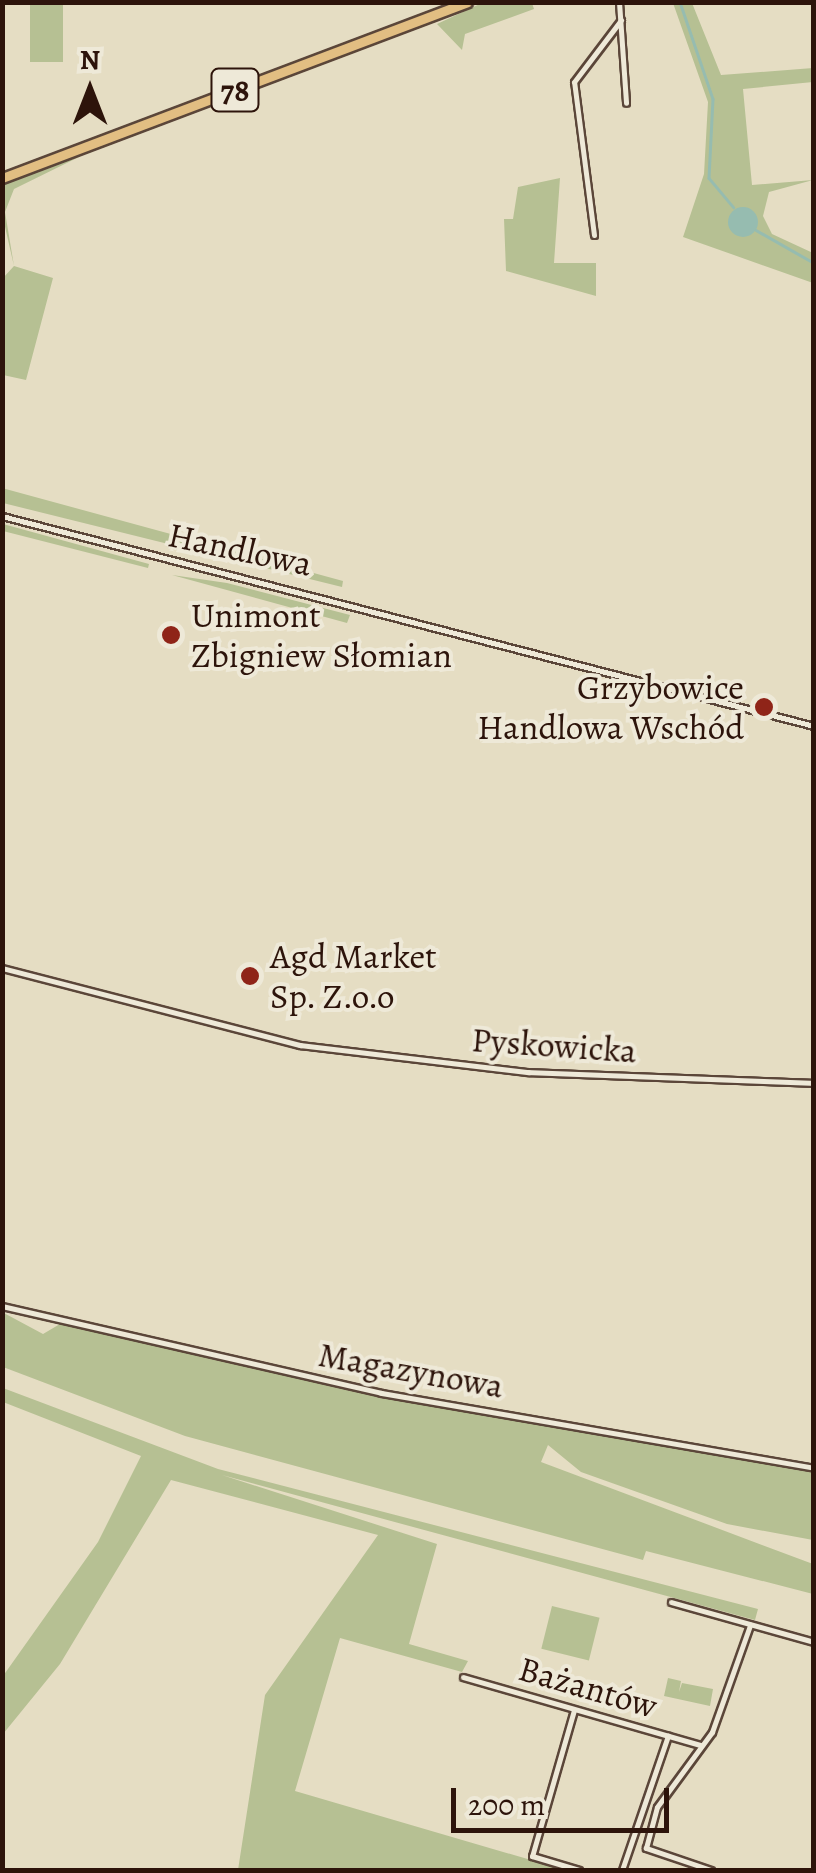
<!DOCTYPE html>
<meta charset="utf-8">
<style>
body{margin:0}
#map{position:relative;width:816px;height:1873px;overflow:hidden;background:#e5ddc3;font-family:Alegreya,serif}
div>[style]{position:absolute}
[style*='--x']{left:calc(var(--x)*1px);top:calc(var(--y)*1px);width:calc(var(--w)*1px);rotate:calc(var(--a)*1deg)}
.green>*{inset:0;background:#b6c093;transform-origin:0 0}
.water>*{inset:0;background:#96bcb0}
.round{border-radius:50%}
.stream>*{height:2.5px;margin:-1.25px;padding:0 1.25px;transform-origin:1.25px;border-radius:1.25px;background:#96bcb0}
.roads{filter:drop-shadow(2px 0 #5b4639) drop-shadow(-2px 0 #5b4639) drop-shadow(0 2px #5b4639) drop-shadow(0 -2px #5b4639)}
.street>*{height:5px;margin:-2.5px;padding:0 2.5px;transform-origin:2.5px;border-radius:2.5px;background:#eee9d8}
.primary>*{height:9px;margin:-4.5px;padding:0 4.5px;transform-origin:4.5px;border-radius:4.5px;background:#e2be82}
.dots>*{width:28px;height:28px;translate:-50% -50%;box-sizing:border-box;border:5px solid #eee9d8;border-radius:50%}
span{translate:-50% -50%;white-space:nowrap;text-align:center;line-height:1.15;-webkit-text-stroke:8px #eee9d8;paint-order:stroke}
.shield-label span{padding:2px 8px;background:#eee9d8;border:2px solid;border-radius:8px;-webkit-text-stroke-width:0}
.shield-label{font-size:32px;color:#2d140b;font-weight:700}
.street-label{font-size:35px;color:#2d140b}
.poi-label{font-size:35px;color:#2d140b}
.left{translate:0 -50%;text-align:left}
.right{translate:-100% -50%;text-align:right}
.frame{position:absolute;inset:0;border:5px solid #2d140b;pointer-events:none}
.north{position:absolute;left:40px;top:40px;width:100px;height:100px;-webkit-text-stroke:8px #eee9d8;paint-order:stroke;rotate:0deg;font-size:28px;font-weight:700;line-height:40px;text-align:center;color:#2d140b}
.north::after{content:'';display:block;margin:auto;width:35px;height:45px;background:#2d140b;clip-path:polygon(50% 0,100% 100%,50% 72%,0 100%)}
.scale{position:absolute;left:451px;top:1788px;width:218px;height:45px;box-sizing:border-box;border:5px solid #2d140b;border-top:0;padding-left:12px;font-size:30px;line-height:35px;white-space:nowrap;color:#2d140b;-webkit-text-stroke:8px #eee9d8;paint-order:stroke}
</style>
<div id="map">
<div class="green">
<div style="left:30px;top:3px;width:33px;height:59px"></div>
<div style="clip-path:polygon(482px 3px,532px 3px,534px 9px,465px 34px,462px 50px,437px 24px)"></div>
<div style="clip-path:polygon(673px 3px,692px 3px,721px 75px,813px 68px,813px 82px,743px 89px,752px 185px,813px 180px,769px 192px,763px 216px,772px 234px,813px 253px,813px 283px,683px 237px,704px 174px,708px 102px)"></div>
<div style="clip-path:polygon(81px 156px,14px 189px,5px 212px,14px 266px,53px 278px,26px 380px,3px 375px,3px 278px,14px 266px,3px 218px,3px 185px)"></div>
<div style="clip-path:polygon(560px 178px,554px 263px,596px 263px,596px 296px,506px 271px,504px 219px,513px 219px,518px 187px)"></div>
<div style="clip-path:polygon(2px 488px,343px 581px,342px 587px,3px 503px)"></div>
<div style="clip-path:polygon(3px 524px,149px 564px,148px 568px,3px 531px)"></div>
<div style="clip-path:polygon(172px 575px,227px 583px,350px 615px,347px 623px)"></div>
<div style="clip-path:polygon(2px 1312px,43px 1334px,60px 1324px,419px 1403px,813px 1471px,813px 1540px,727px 1524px,581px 1472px,548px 1445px,541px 1462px,813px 1564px,813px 1594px,646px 1551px,643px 1560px,185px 1436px,3px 1367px)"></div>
<div style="clip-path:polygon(3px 1388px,218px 1469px,758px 1609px,755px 1620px,222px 1475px,437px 1544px,409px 1644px,468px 1661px,462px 1672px,340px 1638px,295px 1791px,565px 1870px,238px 1870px,265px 1695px,378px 1535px,171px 1480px,60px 1664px,3px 1734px,3px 1676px,98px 1542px,141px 1456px,3px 1402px)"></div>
<div style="left:552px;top:1606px;width:49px;height:44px;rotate:14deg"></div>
<div style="clip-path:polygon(668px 1678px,681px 1681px,679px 1692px,682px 1683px,713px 1689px,710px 1706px,664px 1696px)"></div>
</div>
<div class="water">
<div class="round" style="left:728px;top:207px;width:30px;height:30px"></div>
</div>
<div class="stream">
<div style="--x:680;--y:2;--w:102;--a:71.2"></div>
<div style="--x:713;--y:99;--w:79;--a:92.9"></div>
<div style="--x:709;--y:178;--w:38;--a:50"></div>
<div style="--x:756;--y:230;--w:67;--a:29.6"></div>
</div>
<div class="roads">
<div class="street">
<div style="--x:619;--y:2;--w:101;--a:86"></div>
<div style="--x:594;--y:235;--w:154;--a:-97.4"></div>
<div style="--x:574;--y:82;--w:78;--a:-52.8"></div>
<div style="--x:2;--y:516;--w:839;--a:14.5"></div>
<div style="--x:2;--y:968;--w:308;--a:14.5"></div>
<div style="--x:300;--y:1045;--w:230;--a:6.8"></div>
<div style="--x:528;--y:1072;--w:286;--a:2.2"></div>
<div style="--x:2;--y:1306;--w:389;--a:12.9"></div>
<div style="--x:381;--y:1393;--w:439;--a:9.8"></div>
<div style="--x:671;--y:1602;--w:148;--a:15.6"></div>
<div style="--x:463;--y:1677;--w:247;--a:16"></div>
<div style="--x:574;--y:1710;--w:152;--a:106"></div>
<div style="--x:532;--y:1856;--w:49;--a:16.6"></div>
<div style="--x:622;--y:1870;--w:142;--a:-71.1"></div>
<div style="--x:711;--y:1870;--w:69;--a:-161.3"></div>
<div style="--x:646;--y:1848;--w:42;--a:-75"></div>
<div style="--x:657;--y:1807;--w:93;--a:-53.7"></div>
<div style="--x:712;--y:1732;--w:114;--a:-70.4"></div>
</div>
<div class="primary">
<div style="--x:2;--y:178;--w:497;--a:-20.7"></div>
</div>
</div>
<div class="dots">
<div style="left:171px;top:635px;background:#8f2418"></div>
<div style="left:764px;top:707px;background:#8f2418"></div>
<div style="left:250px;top:976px;background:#8f2418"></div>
</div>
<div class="shield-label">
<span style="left:235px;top:90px">78</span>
</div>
<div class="street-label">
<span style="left:240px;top:549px;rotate:12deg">Handlowa</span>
<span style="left:554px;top:1045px;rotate:4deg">Pyskowicka</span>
<span style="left:411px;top:1370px;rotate:10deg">Magazynowa</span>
<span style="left:588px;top:1687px;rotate:16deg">Bażantów</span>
</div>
<div class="poi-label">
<span class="left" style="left:191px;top:635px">Unimont<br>Zbigniew Słomian</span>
<span class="right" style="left:744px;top:707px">Grzybowice<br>Handlowa Wschód</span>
<span class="left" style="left:270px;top:976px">Agd Market<br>Sp. Z.o.o</span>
</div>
<div class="frame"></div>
<div class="north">N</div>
<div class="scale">200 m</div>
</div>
